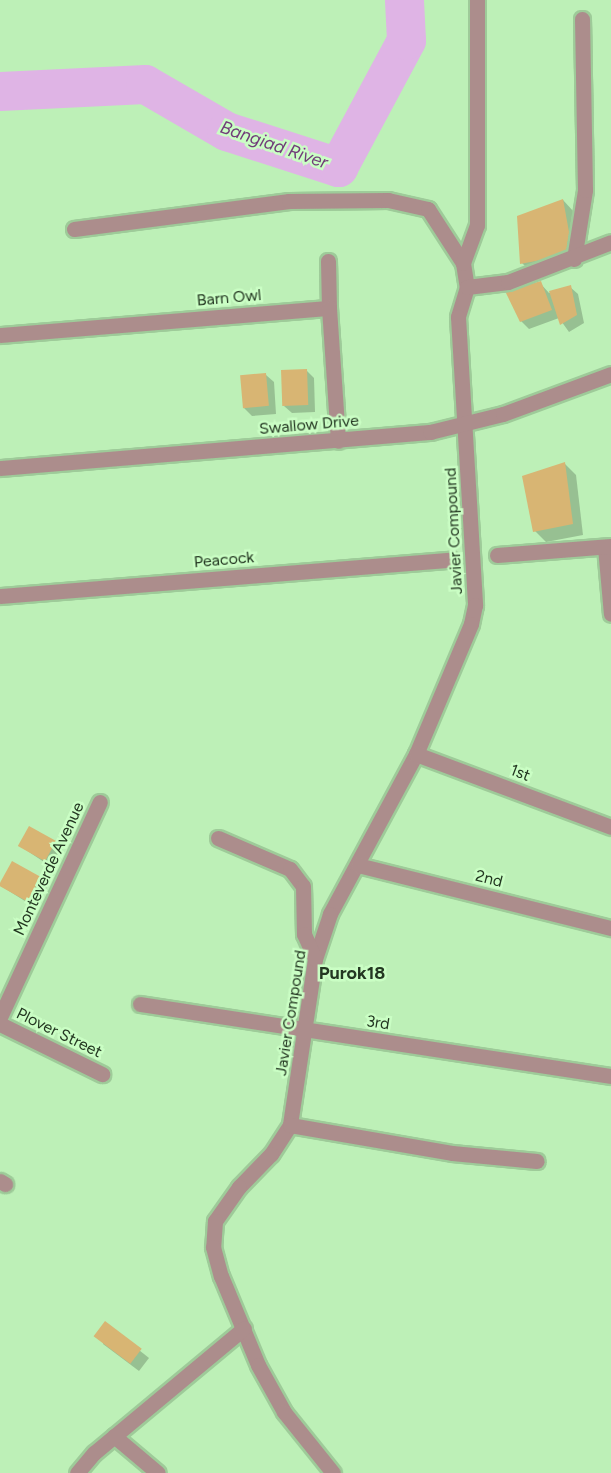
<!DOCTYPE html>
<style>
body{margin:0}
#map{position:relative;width:611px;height:1473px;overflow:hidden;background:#bdf0b7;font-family:Figtree,sans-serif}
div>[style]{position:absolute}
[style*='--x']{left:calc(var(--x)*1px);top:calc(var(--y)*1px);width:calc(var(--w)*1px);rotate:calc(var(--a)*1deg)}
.shadow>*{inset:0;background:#0003}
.river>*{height:39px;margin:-19.5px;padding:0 19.5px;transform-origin:19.5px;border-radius:19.5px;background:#dfb4e5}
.building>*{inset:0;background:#d8b573;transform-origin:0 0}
.roads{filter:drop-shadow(2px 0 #9ecb99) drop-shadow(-2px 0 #9ecb99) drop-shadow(0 2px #9ecb99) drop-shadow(0 -2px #9ecb99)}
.minor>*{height:15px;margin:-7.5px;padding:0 7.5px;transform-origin:7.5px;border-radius:7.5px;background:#ac8d8c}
span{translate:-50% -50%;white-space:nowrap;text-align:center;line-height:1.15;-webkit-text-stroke:5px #cafec4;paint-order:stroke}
.street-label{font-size:16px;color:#233721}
.water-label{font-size:18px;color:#713d79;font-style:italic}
.neighbourhood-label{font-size:18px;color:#233721;font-weight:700}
</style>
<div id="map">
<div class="shadow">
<div style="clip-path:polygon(563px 200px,574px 212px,583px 265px,533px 274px,522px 263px)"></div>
<div style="clip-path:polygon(540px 283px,549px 293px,570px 287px,578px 294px,584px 323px,569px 332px,559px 318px,529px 329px,521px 321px)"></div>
<div style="clip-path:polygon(306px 370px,314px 378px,315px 412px,292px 413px,284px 406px)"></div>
<div style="clip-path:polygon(266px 375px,274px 382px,276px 414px,252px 416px,244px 408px)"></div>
<div style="clip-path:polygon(564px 463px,576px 475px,583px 535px,546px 542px,535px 531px)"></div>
<div style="clip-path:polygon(55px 842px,63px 850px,53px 868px,20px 846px)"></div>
<div style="clip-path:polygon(40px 878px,48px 885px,36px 908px,1px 886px)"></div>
<div style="clip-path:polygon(105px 1323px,149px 1358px,139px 1371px,103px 1344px)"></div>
</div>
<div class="river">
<div style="--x:0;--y:91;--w:145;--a:-2.8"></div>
<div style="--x:145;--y:84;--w:94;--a:30.1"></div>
<div style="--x:226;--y:131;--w:118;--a:17.8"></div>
<div style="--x:338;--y:167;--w:144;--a:-61.8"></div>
<div style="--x:406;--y:40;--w:40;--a:-92.9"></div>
</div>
<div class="building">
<div style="clip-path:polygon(563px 199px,573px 254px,520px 264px,517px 216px)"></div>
<div style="clip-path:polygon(541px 281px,552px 310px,520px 322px,505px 291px)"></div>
<div style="clip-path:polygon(571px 285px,577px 315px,560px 325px,549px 291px)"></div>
<div style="left:307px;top:369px;width:36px;height:26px;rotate:88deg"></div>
<div style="left:266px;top:373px;width:33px;height:26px;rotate:85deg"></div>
<div style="clip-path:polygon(565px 462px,573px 524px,533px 532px,522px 476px)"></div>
<div style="left:29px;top:826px;width:31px;height:23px;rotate:29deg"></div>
<div style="left:12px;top:861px;width:33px;height:28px;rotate:29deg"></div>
<div style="left:105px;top:1321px;width:46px;height:19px;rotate:37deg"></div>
</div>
<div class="roads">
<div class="minor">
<div style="--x:74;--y:229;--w:217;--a:-7.4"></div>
<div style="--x:289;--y:201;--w:99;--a:-0.6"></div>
<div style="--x:388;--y:200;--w:41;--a:12.7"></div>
<div style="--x:428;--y:209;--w:64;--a:57.1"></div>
<div style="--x:463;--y:263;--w:24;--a:81"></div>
<div style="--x:467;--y:287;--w:31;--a:107"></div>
<div style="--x:458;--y:317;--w:289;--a:86.6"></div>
<div style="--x:475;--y:605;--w:19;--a:102"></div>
<div style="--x:471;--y:624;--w:141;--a:112.9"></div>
<div style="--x:416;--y:754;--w:182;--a:118.3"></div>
<div style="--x:330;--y:914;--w:47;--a:108.4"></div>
<div style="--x:315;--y:959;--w:168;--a:98.6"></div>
<div style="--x:290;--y:1125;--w:35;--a:123"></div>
<div style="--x:271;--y:1154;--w:46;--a:134.1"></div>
<div style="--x:239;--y:1187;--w:42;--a:125.2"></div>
<div style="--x:215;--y:1221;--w:26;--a:94"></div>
<div style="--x:213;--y:1247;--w:30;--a:75"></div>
<div style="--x:221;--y:1276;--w:96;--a:67.4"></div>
<div style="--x:258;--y:1365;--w:54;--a:61"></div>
<div style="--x:284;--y:1412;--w:78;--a:51.2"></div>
<div style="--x:574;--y:259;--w:70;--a:-80.9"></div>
<div style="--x:585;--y:190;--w:171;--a:-91"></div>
<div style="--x:328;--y:261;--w:47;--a:88.8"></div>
<div style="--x:463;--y:263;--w:40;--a:-69.8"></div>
<div style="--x:477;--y:225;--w:225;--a:-90"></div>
<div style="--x:467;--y:287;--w:41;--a:-7"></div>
<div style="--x:508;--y:282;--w:110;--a:-21.2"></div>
<div style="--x:0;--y:335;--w:330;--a:-4.7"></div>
<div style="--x:329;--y:308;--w:133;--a:86.1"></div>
<div style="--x:0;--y:468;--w:432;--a:-4.8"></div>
<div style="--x:430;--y:432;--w:75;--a:-13.9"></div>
<div style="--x:503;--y:414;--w:115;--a:-20.3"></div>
<div style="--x:605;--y:547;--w:67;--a:84.9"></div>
<div style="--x:497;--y:555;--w:114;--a:-4.5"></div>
<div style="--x:0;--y:596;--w:453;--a:-4.6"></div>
<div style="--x:416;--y:754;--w:208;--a:20.5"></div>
<div style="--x:218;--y:838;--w:78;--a:23.3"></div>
<div style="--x:290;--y:869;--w:21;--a:53"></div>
<div style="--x:303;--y:886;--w:48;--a:88.8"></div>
<div style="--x:304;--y:934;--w:27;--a:66"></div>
<div style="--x:358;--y:865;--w:261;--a:14"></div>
<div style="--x:140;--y:1004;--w:476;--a:8.7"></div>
<div style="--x:0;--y:1017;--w:237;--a:-65.1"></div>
<div style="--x:0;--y:1024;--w:114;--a:26.1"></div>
<div style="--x:290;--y:1125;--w:164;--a:9.8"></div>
<div style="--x:452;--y:1153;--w:85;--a:5.4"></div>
<div style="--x:0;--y:1181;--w:6;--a:31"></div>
<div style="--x:114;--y:1436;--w:57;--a:40.1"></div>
<div style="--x:77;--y:1473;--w:26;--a:-50"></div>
<div style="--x:94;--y:1453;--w:195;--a:-39.8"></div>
</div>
</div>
<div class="street-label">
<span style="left:229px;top:298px;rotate:-5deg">Barn Owl</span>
<span style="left:309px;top:425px;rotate:-5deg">Swallow Drive</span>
<span style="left:454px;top:531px;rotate:-93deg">Javier Compound</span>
<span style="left:224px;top:560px;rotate:-5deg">Peacock</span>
<span style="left:520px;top:773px;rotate:21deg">1st</span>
<span style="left:49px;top:869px;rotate:-65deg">Monteverde Avenue</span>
<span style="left:489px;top:879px;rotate:14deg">2nd</span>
<span style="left:291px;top:1013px;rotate:-81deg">Javier Compound</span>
<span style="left:378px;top:1023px;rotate:9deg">3rd</span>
<span style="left:59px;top:1033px;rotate:26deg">Plover Street</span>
</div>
<div class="water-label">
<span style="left:274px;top:145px;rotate:19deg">Bangiad River</span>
</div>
<div class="neighbourhood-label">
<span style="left:352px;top:973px">Purok18</span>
</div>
</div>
